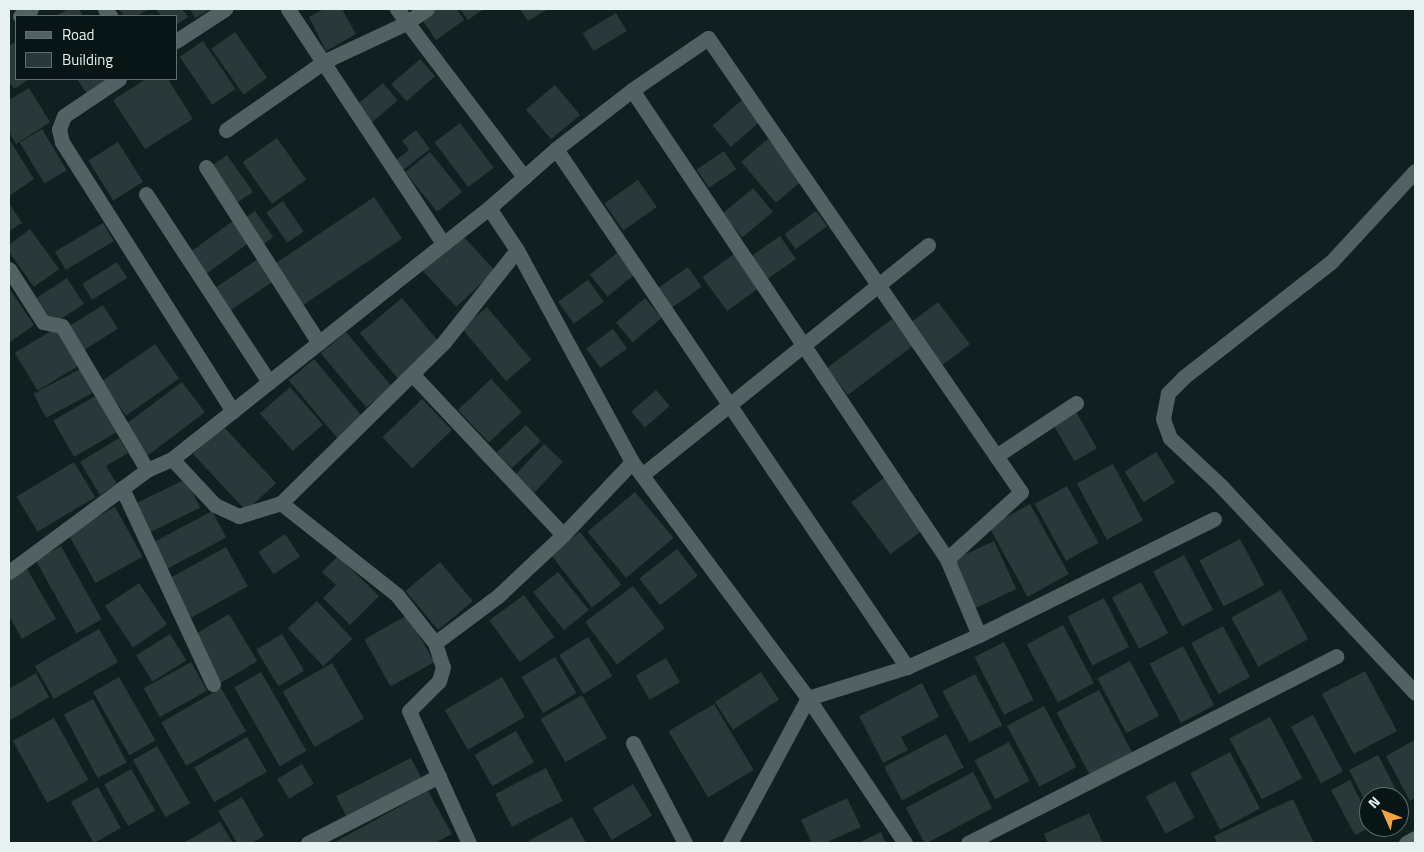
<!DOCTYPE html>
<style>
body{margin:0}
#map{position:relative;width:1424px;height:852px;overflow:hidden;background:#101f1f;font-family:"Titillium Web",sans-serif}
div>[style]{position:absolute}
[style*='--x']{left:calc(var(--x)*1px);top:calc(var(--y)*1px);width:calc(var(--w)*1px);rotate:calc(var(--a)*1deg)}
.building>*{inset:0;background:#293838;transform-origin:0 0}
.minor>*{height:15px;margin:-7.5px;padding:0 7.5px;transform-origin:7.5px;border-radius:7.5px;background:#526263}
span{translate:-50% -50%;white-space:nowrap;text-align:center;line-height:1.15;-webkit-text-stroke:4px #071516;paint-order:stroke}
.frame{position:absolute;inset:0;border:10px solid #e8f1f2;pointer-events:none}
.legend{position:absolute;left:15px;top:15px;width:162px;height:65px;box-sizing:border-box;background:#071516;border:1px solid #616d6e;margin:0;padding:6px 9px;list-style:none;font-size:15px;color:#e8f1f2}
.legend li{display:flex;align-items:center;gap:10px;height:25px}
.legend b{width:25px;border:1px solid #616d6e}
.north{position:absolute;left:1359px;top:787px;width:50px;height:50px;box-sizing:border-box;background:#071516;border:1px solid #616d6e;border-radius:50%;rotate:314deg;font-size:14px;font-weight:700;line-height:20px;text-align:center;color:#e8f1f2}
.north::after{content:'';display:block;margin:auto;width:18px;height:22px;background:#f1a540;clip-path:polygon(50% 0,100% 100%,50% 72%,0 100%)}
</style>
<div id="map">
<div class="building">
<div style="clip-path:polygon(68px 9px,79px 9px,83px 16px,56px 16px)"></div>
<div style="clip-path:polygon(119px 9px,149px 9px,137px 16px,124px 16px)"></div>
<div style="clip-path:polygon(156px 9px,182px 9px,188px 17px,176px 25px,176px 16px,161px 16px)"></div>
<div style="clip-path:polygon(190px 9px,211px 9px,195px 18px)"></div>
<div style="clip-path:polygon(324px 9px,342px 9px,356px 34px,326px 51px,309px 17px)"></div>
<div style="clip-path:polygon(434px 9px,457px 9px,464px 20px,436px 40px,421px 18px)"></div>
<div style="clip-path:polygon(460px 9px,484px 9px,468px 20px)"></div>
<div style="clip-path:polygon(520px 9px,548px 9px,528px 21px)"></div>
<div style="left:616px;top:13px;width:21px;height:39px;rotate:59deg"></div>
<div style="left:235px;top:32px;width:56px;height:29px;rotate:55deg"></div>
<div style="left:203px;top:41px;width:58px;height:28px;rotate:56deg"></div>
<div style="clip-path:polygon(16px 42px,16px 79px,30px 79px,14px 89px,9px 81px,9px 46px)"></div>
<div style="left:420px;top:59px;width:23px;height:38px;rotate:49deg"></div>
<div style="clip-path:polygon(77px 79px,111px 79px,87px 94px)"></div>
<div style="clip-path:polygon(146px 79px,168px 79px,193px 119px,145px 149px,113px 100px)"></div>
<div style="left:383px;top:83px;width:23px;height:34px;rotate:50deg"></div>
<div style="left:555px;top:85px;width:39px;height:38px;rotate:50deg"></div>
<div style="clip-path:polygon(29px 88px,50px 122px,16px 144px,9px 132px,9px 100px)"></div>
<div style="left:742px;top:100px;width:28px;height:39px;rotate:49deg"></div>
<div style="left:460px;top:123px;width:56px;height:32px;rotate:53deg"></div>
<div style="left:42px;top:129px;width:48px;height:26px;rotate:59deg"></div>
<div style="clip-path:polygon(416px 130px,430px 149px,402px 171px,395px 161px,409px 150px,402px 141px)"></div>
<div style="left:277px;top:138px;width:51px;height:42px;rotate:55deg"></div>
<div style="clip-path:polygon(9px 139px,34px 179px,9px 196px)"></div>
<div style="left:768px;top:139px;width:54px;height:35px;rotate:50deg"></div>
<div style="left:118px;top:142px;width:47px;height:35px;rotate:58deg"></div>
<div style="left:724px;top:151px;width:22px;height:33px;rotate:56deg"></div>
<div style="left:430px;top:152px;width:51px;height:32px;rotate:51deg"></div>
<div style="clip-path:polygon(227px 155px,253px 192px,233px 205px,210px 167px)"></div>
<div style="left:638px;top:180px;width:33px;height:41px;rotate:55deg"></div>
<div style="left:753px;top:188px;width:31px;height:40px;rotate:50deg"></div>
<div style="left:374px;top:197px;width:50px;height:120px;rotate:56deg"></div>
<div style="left:283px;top:201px;width:37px;height:20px;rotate:56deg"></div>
<div style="clip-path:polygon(9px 203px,22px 223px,9px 231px)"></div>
<div style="left:255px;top:211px;width:32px;height:13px;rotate:55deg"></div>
<div style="left:816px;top:211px;width:19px;height:39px;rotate:54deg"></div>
<div style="left:233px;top:221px;width:27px;height:52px;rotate:54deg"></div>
<div style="left:103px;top:223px;width:21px;height:56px;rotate:59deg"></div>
<div style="clip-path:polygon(30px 229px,59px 269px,34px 287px,9px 252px,9px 245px)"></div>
<div style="left:461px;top:234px;width:50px;height:53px;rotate:47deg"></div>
<div style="left:780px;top:236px;width:28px;height:37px;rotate:55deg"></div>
<div style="left:618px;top:252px;width:28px;height:36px;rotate:51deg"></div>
<div style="left:734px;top:254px;width:42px;height:39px;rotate:54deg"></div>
<div style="left:258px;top:259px;width:27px;height:53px;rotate:56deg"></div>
<div style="left:117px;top:262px;width:19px;height:41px;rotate:58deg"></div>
<div style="left:688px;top:267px;width:24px;height:37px;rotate:55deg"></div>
<div style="left:67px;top:278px;width:31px;height:36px;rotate:57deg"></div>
<div style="left:588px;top:280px;width:27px;height:37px;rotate:54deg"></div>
<div style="clip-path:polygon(9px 288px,34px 325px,9px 343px)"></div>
<div style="left:402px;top:298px;width:60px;height:55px;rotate:50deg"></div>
<div style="left:645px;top:298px;width:26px;height:38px;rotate:50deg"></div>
<div style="left:938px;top:302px;width:53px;height:36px;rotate:53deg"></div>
<div style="left:103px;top:305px;width:28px;height:40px;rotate:58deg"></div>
<div style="left:487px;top:307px;width:69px;height:33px;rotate:50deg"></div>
<div style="left:892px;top:319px;width:34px;height:81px;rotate:53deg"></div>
<div style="left:56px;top:328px;width:44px;height:48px;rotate:59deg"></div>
<div style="left:613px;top:329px;width:24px;height:33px;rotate:54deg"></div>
<div style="left:346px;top:332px;width:71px;height:33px;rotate:50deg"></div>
<div style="left:155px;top:344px;width:42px;height:65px;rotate:55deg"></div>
<div style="left:314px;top:359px;width:80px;height:33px;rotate:50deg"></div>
<div style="left:82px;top:368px;width:27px;height:55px;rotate:62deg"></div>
<div style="left:491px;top:379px;width:45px;height:45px;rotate:47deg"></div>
<div style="left:182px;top:382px;width:38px;height:72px;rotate:53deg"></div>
<div style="left:290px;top:387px;width:50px;height:40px;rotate:49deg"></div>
<div style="left:656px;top:390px;width:21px;height:33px;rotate:49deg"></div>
<div style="left:99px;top:394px;width:42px;height:53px;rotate:60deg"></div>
<div style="left:422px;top:399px;width:43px;height:55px;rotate:46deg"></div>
<div style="left:1076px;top:412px;width:42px;height:26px;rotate:60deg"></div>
<div style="left:526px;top:425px;width:22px;height:40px;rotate:47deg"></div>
<div style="left:223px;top:426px;width:78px;height:41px;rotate:47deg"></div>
<div style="clip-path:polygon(119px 438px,128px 453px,106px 466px,117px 484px,100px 495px,80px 462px)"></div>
<div style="left:544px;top:444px;width:26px;height:42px;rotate:43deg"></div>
<div style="left:1156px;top:452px;width:36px;height:37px;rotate:58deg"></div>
<div style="left:74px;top:462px;width:41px;height:67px;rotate:59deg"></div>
<div style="left:1113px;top:464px;width:64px;height:41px;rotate:62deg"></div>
<div style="left:885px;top:477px;width:65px;height:42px;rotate:53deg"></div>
<div style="left:186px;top:479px;width:32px;height:57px;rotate:64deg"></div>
<div style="left:1067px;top:486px;width:65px;height:37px;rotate:61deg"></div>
<div style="left:635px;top:492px;width:60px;height:62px;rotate:50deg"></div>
<div style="left:1030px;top:504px;width:80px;height:47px;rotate:61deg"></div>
<div style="left:115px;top:507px;width:57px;height:54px;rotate:61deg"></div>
<div style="left:212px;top:511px;width:30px;height:67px;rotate:62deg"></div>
<div style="left:580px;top:532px;width:67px;height:37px;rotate:52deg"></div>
<div style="left:285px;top:534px;width:27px;height:32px;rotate:56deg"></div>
<div style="left:1240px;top:539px;width:52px;height:46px;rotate:62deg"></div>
<div style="left:994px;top:541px;width:53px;height:48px;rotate:65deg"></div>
<div style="left:61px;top:546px;width:84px;height:29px;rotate:61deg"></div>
<div style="left:226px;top:547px;width:45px;height:65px;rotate:61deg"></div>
<div style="left:677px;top:549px;width:34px;height:48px;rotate:52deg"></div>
<div style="left:1184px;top:555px;width:62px;height:35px;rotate:62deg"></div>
<div style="clip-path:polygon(338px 556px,379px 596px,350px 625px,323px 598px,336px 585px,322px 572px)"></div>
<div style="left:440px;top:562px;width:51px;height:45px;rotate:50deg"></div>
<div style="clip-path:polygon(27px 569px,56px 619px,22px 639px,9px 616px,9px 579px)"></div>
<div style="left:558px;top:572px;width:49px;height:32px;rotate:51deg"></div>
<div style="left:1141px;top:582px;width:58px;height:33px;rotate:62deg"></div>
<div style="left:139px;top:583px;width:50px;height:41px;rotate:56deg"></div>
<div style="left:633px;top:586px;width:53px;height:60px;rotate:53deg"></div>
<div style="left:1281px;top:590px;width:56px;height:57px;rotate:61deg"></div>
<div style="left:524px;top:595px;width:52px;height:43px;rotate:54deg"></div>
<div style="left:1104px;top:598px;width:55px;height:41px;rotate:63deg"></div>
<div style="left:317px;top:601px;width:52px;height:40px;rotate:47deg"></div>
<div style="left:229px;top:614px;width:55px;height:44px;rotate:59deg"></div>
<div style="left:408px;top:615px;width:54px;height:50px;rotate:61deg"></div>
<div style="left:1063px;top:625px;width:66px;height:41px;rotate:62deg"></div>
<div style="left:1223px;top:626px;width:58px;height:36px;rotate:62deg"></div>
<div style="left:99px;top:629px;width:38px;height:74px;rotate:60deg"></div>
<div style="left:170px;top:634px;width:31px;height:40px;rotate:58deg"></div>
<div style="left:282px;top:634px;width:43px;height:30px;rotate:59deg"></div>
<div style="left:588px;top:637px;width:46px;height:34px;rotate:58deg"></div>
<div style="left:1004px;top:642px;width:65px;height:33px;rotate:63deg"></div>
<div style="left:1183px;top:646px;width:67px;height:38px;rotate:62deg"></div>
<div style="left:555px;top:657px;width:42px;height:39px;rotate:59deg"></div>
<div style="left:666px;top:658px;width:28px;height:35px;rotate:60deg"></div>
<div style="left:1130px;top:661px;width:62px;height:37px;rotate:62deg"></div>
<div style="left:191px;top:662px;width:33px;height:54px;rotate:61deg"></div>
<div style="left:332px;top:663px;width:64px;height:57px;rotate:60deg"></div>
<div style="left:1365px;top:671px;width:68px;height:49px;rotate:62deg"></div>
<div style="left:261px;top:672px;width:91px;height:31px;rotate:60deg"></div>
<div style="left:761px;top:672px;width:33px;height:55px;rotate:57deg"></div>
<div style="clip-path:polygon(36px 673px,49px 697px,9px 721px,9px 689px)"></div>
<div style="left:975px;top:674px;width:58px;height:37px;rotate:62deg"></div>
<div style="left:119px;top:677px;width:73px;height:30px;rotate:60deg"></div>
<div style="left:502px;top:677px;width:46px;height:66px;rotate:60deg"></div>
<div style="clip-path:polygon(922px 683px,939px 717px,901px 737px,908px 750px,883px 763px,859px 716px)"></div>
<div style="left:221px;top:688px;width:50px;height:69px;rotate:60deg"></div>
<div style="left:1099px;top:690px;width:73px;height:48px;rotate:62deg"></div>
<div style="left:582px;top:695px;width:50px;height:48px;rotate:60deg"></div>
<div style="left:93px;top:699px;width:72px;height:33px;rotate:62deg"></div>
<div style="left:714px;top:704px;width:77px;height:53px;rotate:59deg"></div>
<div style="left:1044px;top:706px;width:69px;height:42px;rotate:62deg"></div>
<div style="left:1313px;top:715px;width:64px;height:25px;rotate:62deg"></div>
<div style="left:1270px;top:717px;width:69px;height:46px;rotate:62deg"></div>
<div style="left:54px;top:718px;width:71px;height:47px;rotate:61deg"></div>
<div style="left:516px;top:731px;width:36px;height:48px;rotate:60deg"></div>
<div style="left:946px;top:734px;width:38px;height:70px;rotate:62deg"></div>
<div style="left:247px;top:737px;width:40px;height:61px;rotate:60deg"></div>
<div style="clip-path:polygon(1415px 740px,1415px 798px,1410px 801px,1386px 756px)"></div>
<div style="left:1009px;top:742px;width:44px;height:39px;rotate:62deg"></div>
<div style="left:157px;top:746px;width:66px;height:28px;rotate:60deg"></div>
<div style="left:1230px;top:752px;width:64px;height:45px;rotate:62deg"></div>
<div style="clip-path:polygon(1378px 755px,1404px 805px,1399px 808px,1399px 797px,1369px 797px,1369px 808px,1349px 770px)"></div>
<div style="left:411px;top:758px;width:22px;height:84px;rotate:63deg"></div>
<div style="left:302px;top:764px;width:23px;height:29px;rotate:59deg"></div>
<div style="left:546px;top:768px;width:37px;height:57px;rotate:63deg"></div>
<div style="left:131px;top:769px;width:48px;height:31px;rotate:60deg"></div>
<div style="left:973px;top:772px;width:41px;height:76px;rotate:62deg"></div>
<div style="clip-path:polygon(1350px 780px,1369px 817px,1369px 828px,1355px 835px,1331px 790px)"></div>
<div style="left:1175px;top:781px;width:42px;height:33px;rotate:62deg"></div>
<div style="left:633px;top:784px;width:37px;height:47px;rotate:59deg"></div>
<div style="left:98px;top:787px;width:47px;height:31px;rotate:61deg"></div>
<div style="clip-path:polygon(428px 791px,452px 834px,435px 843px,333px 843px)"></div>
<div style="clip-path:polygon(242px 797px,264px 836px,252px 843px,237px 843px,218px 811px)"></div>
<div style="clip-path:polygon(847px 798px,861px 827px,825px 843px,812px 843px,801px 820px)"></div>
<div style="clip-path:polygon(1293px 799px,1314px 843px,1217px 843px,1214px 836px)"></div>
<div style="clip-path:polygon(1089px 813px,1103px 843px,1048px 843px,1044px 834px)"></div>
<div style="clip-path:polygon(572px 817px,586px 843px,525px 843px)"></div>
<div style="clip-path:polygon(220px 822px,233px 843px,183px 843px)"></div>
<div style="clip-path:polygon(881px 832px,886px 843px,858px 843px)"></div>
</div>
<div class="minor">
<div style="--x:105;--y:9;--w:9;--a:54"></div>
<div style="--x:288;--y:9;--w:281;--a:56.5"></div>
<div style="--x:397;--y:9;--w:211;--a:52.9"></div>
<div style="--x:20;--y:16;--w:13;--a:-32"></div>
<div style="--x:176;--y:41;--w:59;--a:-33.1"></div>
<div style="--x:119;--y:79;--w:66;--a:146.1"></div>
<div style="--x:64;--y:116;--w:14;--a:111"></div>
<div style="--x:59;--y:129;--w:13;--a:77"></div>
<div style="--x:62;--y:142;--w:319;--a:57.6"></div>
<div style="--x:632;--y:90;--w:92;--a:-34.4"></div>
<div style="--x:708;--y:38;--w:551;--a:55.42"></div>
<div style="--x:1021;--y:492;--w:100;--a:137.8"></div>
<div style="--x:226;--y:130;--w:121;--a:-34.9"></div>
<div style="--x:325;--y:61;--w:89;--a:-25.1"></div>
<div style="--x:406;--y:23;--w:25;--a:-34"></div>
<div style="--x:556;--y:149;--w:96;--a:-37.8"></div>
<div style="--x:632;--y:90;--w:565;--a:56.11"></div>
<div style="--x:947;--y:559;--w:82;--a:67.2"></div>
<div style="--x:206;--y:167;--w:209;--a:57.3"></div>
<div style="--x:1415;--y:171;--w:124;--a:132.7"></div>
<div style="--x:1331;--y:262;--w:187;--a:142"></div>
<div style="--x:1184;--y:377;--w:23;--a:135"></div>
<div style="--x:1168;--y:393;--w:26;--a:101"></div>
<div style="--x:1163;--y:419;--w:20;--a:70"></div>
<div style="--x:1170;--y:438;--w:69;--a:43.2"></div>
<div style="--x:1220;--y:485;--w:285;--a:46.8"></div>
<div style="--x:146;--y:194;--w:225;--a:56.8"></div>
<div style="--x:489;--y:208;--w:50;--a:56.3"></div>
<div style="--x:517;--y:250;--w:241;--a:61.5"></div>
<div style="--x:632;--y:462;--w:294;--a:53.3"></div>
<div style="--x:808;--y:698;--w:165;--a:118.3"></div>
<div style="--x:9;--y:269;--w:63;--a:57.3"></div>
<div style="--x:43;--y:322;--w:19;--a:12"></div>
<div style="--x:62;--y:326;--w:167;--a:59.4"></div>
<div style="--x:413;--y:375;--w:219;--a:46.8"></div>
<div style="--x:996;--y:456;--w:96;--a:-33.5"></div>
<div style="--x:172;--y:459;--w:63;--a:46.9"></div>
<div style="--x:215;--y:505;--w:26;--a:25"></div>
<div style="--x:239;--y:516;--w:44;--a:-17.2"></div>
<div style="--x:281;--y:503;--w:148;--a:38.4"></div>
<div style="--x:397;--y:595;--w:61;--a:51.6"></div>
<div style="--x:435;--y:643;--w:25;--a:72"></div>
<div style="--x:443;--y:667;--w:15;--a:106"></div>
<div style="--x:439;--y:681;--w:42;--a:135"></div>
<div style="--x:409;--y:711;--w:145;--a:65.6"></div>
<div style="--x:642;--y:475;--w:367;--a:-38.8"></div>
<div style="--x:122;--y:488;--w:216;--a:65.1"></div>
<div style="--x:281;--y:503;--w:229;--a:-44.6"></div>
<div style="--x:444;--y:342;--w:117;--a:-51.6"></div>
<div style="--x:9;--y:572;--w:172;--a:-36.5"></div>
<div style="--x:147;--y:470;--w:27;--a:-24"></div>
<div style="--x:172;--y:459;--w:404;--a:-38.4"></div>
<div style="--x:489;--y:208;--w:89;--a:-41.4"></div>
<div style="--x:556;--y:149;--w:626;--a:55.88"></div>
<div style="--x:435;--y:643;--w:79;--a:-36.7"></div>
<div style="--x:498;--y:596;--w:89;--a:-43.2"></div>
<div style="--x:563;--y:535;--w:100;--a:-46.6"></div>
<div style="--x:633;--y:743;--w:113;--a:62.5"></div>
<div style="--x:308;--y:843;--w:147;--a:-27.1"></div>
<div style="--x:905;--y:843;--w:174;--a:-123.8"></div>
<div style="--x:808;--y:698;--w:104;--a:-17.4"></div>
<div style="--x:907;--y:667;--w:79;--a:-24"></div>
<div style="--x:979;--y:635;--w:262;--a:-26.3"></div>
<div style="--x:968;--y:843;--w:413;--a:-26.9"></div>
<div style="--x:1406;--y:843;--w:10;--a:-29"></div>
</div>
<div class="frame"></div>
<ul class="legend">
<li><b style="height:6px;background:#526263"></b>Road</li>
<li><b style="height:14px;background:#293838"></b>Building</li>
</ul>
<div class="north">N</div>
</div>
